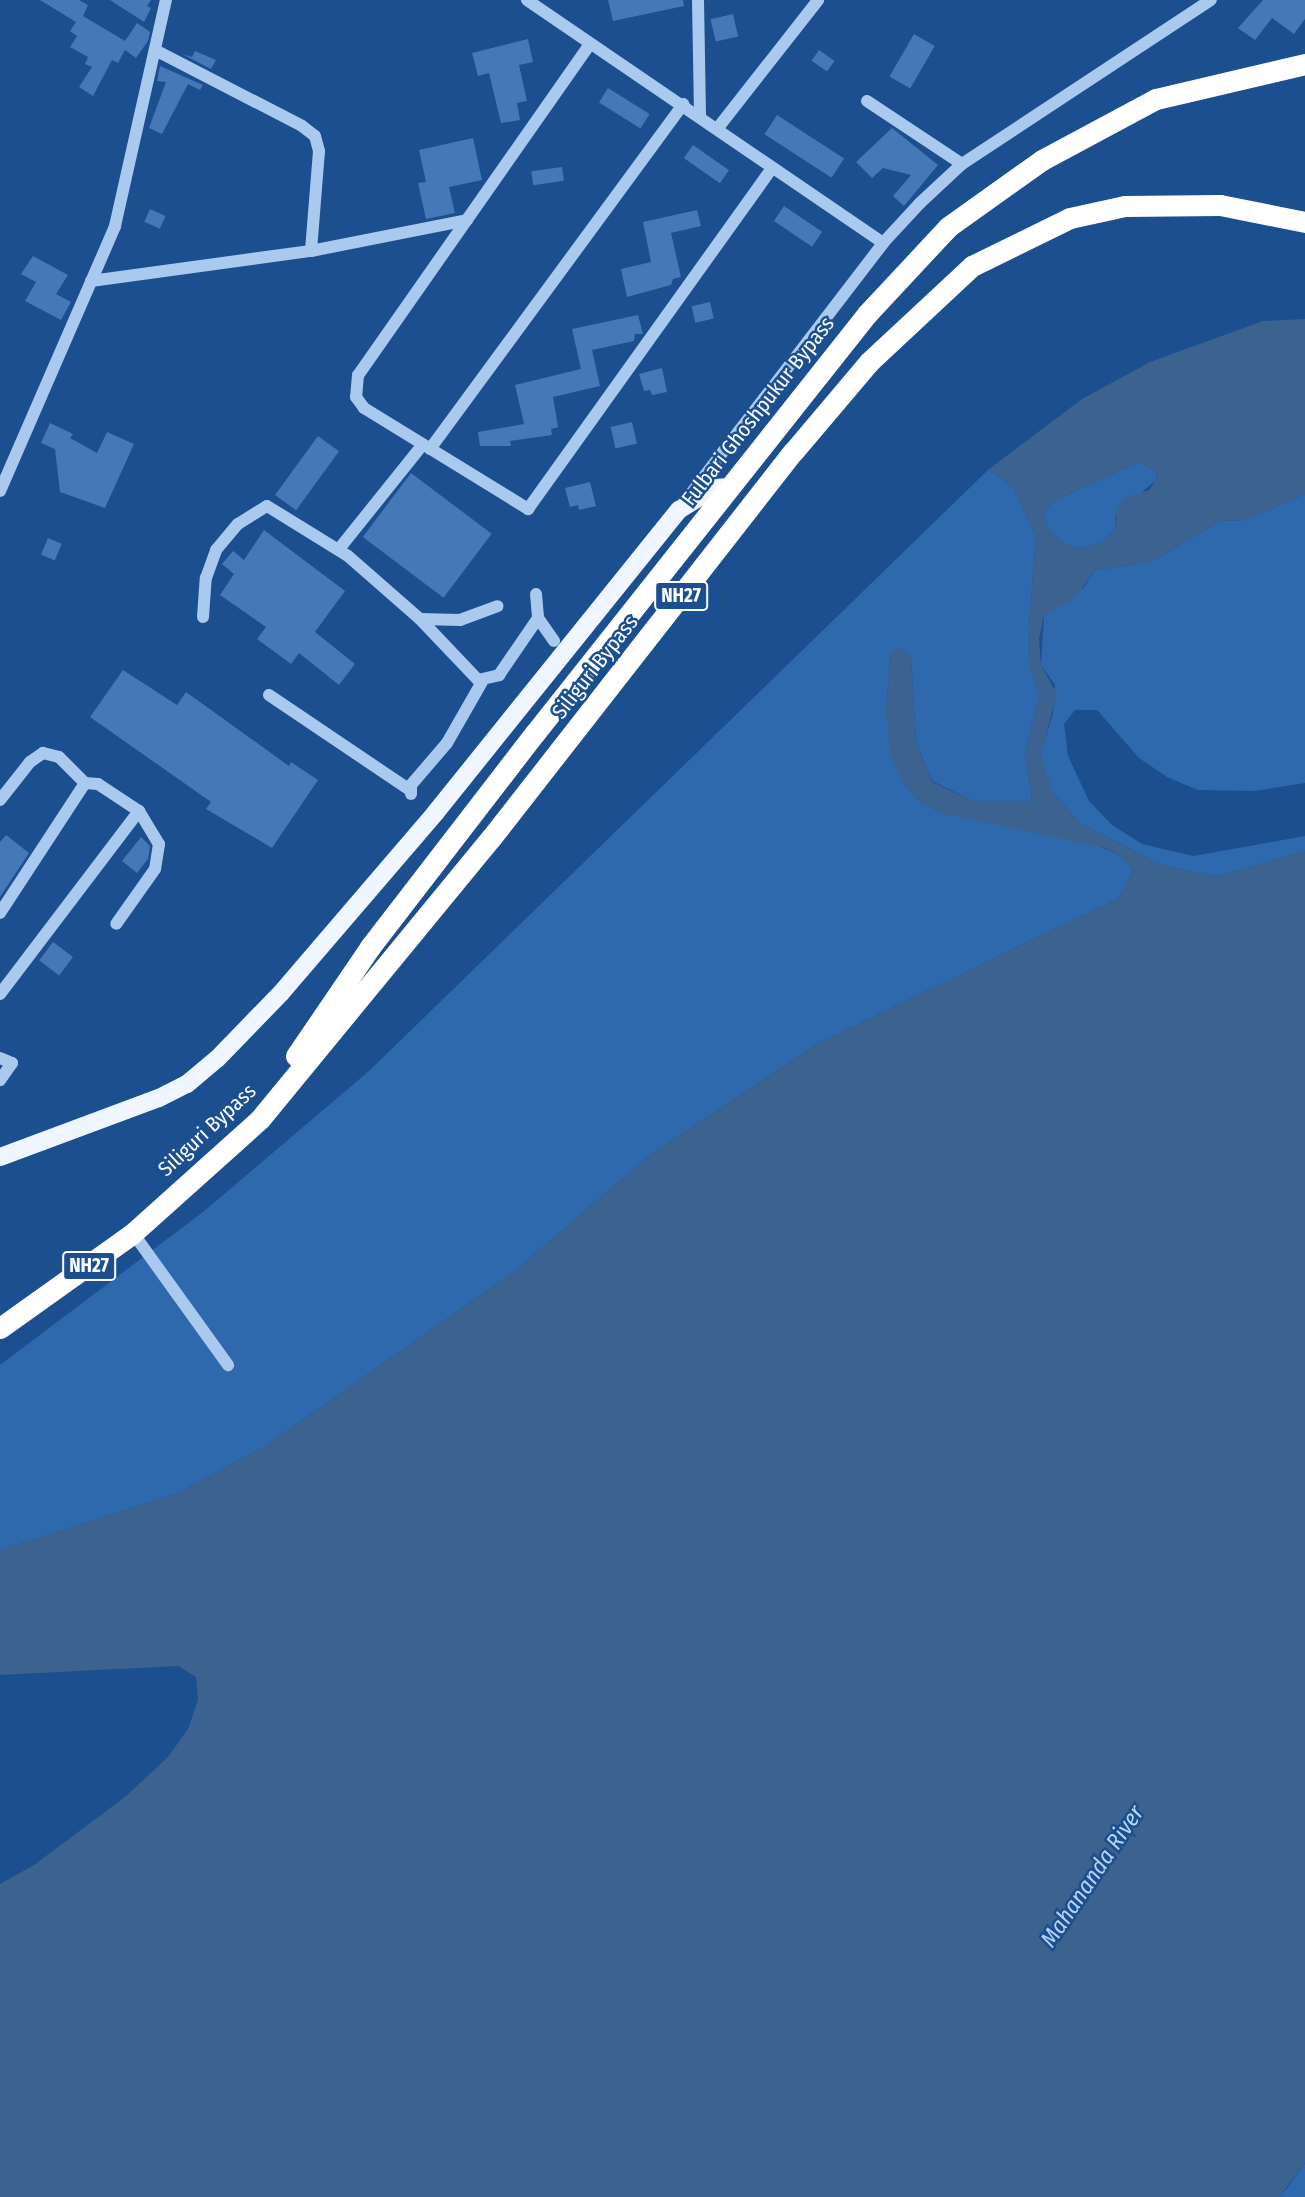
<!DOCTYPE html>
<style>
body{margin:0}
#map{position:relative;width:1305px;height:2197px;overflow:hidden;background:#1b4f8f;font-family:"Fira Sans Condensed",sans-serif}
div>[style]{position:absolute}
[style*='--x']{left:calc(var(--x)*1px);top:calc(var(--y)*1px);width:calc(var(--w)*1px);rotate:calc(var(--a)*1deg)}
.green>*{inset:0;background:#2e69ad}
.water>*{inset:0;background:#3c6290}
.building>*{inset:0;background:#4478b7;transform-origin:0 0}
.minor>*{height:12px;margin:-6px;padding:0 6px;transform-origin:6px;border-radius:6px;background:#a9c9ee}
.major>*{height:18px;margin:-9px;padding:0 9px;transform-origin:9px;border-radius:9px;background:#f0f6ff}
.highway>*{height:21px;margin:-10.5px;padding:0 10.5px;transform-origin:10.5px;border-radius:10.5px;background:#fff}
span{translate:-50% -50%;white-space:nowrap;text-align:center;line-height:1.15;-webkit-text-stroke:5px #1b4f8f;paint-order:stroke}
.shield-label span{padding:2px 5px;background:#1b4f8f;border:2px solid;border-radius:5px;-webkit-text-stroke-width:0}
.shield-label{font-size:19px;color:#fff;font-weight:700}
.street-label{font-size:21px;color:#fff}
.water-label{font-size:23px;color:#b5d3f5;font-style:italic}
</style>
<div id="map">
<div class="green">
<div style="clip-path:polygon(1139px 462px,1157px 471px,1156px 480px,1115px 515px,1115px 530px,1105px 540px,1083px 549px,1069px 546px,1050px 532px,1044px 514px,1051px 502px)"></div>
<div style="clip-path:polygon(989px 469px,1013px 487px,1036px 537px,1029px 626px,1030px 665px,1039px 696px,1025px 752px,1032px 801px,973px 801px,932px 781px,916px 742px,911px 657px,891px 653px,886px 708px,902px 781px,919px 801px,942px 813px,1085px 840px,1121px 856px,1133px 871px,1119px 898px,817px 1044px,650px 1155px,515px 1271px,264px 1447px,176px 1494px,0 1550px,0 1365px,203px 1212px,369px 1071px)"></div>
<div style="clip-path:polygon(1305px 494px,1305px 783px,1254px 791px,1198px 790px,1167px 777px,1139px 758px,1097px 710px,1075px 710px,1064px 724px,1068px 756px,1089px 801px,1112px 825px,1142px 844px,1193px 856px,1305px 836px,1305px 851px,1216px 877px,1162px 865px,1081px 824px,1052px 792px,1040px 754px,1053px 714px,1055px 685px,1041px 665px,1044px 615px,1084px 587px,1095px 570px,1151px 562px,1220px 521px,1246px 520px)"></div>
<div style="clip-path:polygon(1305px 2163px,1305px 2197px,1279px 2197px,1287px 2188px)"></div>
</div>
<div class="water">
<div style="clip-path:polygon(evenodd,1305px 319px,1305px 494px,1246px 520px,1220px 521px,1151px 562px,1095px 570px,1074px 599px,1044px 615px,1039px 639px,1041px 665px,1057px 694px,1041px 754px,1052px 792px,1081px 824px,1162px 865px,1216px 877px,1305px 851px,1305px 2163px,1279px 2197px,0 2197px,0 1884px,34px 1865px,125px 1797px,168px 1757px,188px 1729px,198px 1700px,196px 1677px,178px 1666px,0 1675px,0 1550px,176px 1494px,264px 1447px,515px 1271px,650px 1155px,817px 1044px,1119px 898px,1133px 871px,1121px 856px,1105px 848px,942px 813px,919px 801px,902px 781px,890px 754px,886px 708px,891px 653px,899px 647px,911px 657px,916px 742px,932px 782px,973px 801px,1032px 801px,1025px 752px,1039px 696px,1030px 665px,1029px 626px,1036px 537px,1013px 487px,989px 469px,1082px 399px,1150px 362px,1263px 321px,1305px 319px,1139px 462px,1157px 471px,1156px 480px,1149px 490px,1125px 497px,1116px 510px,1115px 530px,1105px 540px,1083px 549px,1069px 546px,1050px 532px,1044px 514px,1051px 502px,1139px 462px)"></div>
</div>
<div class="building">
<div style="clip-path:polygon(40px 0,79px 0,88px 5px,83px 16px,125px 41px,137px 23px,150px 32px,148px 41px,136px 58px,125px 50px,118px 63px,112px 60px,93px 96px,79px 87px,92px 67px,85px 64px,88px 57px,70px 47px,77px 36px,70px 31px,76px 22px)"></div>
<div style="clip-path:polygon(110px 0,151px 0,147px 6px,151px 8px,144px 22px)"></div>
<div style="clip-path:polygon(608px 0,683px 0,684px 6px,613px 21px)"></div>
<div style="clip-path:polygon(1263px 0,1305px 0,1305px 19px,1294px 34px,1272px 18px,1255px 40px,1238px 28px)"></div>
<div style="left:733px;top:14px;width:23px;height:23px;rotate:77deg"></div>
<div style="left:914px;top:34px;width:24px;height:49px;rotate:30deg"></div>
<div style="clip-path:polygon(528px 39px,533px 62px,519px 65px,527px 101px,517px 103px,520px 120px,501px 123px,489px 73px,478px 76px,472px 53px)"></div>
<div style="left:819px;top:50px;width:19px;height:13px;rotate:35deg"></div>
<div style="clip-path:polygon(195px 51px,216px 60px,211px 69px,182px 54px,192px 57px)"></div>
<div style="clip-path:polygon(160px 66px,203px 85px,200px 90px,188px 84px,162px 134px,149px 128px,166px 82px,157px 81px)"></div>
<div style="left:608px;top:88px;width:49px;height:17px;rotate:32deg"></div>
<div style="left:777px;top:115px;width:80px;height:23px;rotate:33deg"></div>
<div style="clip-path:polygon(892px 128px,938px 165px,904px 206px,893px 196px,911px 175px,883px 168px,872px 178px,856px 162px)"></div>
<div style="clip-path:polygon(473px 138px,482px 180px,449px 187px,455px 213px,426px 219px,418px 183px,426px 182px,419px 150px)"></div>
<div style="left:693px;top:145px;width:44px;height:16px;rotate:35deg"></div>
<div style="left:562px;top:167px;width:14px;height:31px;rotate:82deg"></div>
<div style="left:784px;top:206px;width:46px;height:18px;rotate:34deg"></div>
<div style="left:150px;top:209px;width:17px;height:14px;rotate:24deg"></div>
<div style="clip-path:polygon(697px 210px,701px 226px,671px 233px,681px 277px,673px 279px,671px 285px,627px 297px,621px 269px,651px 262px,643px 222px)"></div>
<div style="clip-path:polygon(33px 256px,68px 275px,56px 294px,71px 302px,61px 320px,25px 301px,36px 282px,21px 274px)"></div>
<div style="left:710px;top:302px;width:17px;height:19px;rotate:77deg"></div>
<div style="clip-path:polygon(638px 315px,643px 334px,635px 334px,634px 341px,592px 350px,600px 386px,553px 397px,558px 427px,551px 429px,552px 435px,510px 441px,511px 446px,480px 446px,478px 432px,524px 424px,515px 385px,581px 369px,572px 329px)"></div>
<div style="clip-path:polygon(662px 368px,667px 392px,652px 395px,650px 390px,644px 391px,639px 374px)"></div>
<div style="left:632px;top:422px;width:22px;height:22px;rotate:77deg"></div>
<div style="clip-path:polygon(50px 423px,73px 434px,70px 438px,97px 453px,107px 432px,134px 444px,105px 508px,60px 492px,55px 449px,41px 443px)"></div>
<div style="left:318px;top:436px;width:26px;height:73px;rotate:36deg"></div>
<div style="left:411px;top:473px;width:101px;height:80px;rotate:37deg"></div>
<div style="clip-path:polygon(590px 482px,596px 506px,579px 510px,578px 505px,570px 507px,565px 488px)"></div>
<div style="clip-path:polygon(264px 530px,345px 591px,315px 632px,355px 664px,339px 685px,299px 653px,291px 664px,257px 639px,266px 627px,220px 595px,234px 574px,222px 564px,233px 551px,244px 560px)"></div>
<div style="left:48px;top:538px;width:15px;height:18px;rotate:23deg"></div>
<div style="clip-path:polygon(123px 670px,177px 705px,186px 692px,289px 766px,291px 762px,318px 780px,272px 848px,206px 809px,211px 802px,90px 717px)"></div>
<div style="clip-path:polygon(6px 835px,29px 853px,0 897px,0 842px)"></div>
<div style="clip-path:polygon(141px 837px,150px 846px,148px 859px,137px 873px,122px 861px)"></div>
<div style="left:53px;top:942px;width:25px;height:23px;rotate:37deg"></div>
</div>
<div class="minor">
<div style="--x:527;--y:0;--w:431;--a:34.3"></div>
<div style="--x:698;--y:0;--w:116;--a:89"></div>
<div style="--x:590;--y:44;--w:404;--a:125"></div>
<div style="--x:358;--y:375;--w:22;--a:95"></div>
<div style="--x:356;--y:397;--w:14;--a:54"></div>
<div style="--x:364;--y:408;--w:193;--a:31.6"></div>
<div style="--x:528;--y:509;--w:418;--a:-54.4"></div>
<div style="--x:155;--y:50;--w:165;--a:27.3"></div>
<div style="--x:302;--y:126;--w:16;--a:38"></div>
<div style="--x:315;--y:136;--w:16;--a:75"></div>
<div style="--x:319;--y:151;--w:100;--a:94.6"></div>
<div style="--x:867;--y:101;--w:114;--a:33.6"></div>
<div style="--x:717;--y:129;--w:164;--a:-51.9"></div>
<div style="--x:91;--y:281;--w:222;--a:-7.8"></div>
<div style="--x:311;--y:251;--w:159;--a:-11.2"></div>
<div style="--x:430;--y:449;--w:428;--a:-53.7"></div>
<div style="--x:0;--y:491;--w:289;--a:-66.5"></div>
<div style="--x:115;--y:226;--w:232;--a:-77.3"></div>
<div style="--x:683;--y:504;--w:329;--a:-52.5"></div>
<div style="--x:883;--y:243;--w:54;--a:-47.2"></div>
<div style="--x:920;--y:203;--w:57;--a:-42.9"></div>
<div style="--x:962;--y:164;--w:298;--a:-33.4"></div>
<div style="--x:339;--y:549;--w:134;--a:-51.3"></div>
<div style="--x:536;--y:594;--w:24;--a:85"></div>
<div style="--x:538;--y:618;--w:28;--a:55"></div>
<div style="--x:203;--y:617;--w:39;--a:-86"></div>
<div style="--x:206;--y:578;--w:30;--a:-70"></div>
<div style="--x:216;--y:550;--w:34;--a:-50"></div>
<div style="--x:238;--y:524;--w:34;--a:-32"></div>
<div style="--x:267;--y:506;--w:95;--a:31.7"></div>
<div style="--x:348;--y:556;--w:96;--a:41.2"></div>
<div style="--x:420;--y:619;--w:84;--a:46.4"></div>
<div style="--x:478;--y:680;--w:22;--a:-13"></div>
<div style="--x:499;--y:675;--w:69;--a:-55.6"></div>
<div style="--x:420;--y:619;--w:40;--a:1.4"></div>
<div style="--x:460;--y:620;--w:40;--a:-20.2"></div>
<div style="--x:269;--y:695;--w:170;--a:34"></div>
<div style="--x:411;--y:794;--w:9;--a:-90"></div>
<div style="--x:411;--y:785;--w:55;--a:-49.4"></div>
<div style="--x:447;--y:743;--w:70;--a:-60.2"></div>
<div style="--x:0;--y:800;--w:48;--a:-51.7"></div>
<div style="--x:30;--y:762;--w:16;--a:-35"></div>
<div style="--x:43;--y:753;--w:16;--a:14"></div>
<div style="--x:59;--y:757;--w:37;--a:45"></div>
<div style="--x:0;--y:913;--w:155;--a:-56.8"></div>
<div style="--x:85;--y:783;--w:13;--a:4"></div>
<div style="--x:98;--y:784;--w:49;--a:33.4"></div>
<div style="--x:139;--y:811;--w:39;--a:59"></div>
<div style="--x:159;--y:844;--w:25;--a:99"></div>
<div style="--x:155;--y:869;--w:67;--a:125.3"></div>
<div style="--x:0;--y:994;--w:230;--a:-52.8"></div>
<div style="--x:0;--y:1058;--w:13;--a:23"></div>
<div style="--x:12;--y:1063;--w:21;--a:125"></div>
<div style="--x:133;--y:1233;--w:163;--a:54.3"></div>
</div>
<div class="major">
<div style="--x:0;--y:1157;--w:170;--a:-20.4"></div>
<div style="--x:159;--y:1098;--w:31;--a:-27"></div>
<div style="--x:187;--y:1084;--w:39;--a:-40"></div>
<div style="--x:217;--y:1059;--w:92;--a:-45.9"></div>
<div style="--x:281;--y:993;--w:238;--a:-49.4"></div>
<div style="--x:436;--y:812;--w:388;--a:-51.2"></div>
<div style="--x:679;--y:510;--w:41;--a:-32.2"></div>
<div style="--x:714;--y:488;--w:16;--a:-4"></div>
</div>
<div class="highway">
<div style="--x:296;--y:1056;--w:132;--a:-55.8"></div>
<div style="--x:370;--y:947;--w:270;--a:-52.4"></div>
<div style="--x:535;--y:733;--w:535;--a:-51.61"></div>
<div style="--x:867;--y:314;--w:119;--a:-47"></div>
<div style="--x:948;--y:227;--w:115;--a:-35.5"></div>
<div style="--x:1042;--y:160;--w:129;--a:-28.2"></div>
<div style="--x:1156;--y:99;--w:153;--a:-13.2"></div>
<div style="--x:0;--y:1328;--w:163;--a:-35.5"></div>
<div style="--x:133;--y:1233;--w:171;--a:-41.9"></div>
<div style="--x:260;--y:1119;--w:364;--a:-50.6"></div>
<div style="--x:491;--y:838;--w:490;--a:-52"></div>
<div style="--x:793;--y:452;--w:118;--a:-49.8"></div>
<div style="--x:869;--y:362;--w:141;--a:-43"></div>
<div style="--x:972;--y:266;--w:109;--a:-26.1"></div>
<div style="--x:1070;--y:218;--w:56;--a:-12.3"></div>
<div style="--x:1125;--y:206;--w:95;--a:-0.6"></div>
<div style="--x:1220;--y:205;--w:87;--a:11.3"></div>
</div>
<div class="shield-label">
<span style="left:681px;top:596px">NH27</span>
<span style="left:89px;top:1266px">NH27</span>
</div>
<div class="street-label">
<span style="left:758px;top:411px;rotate:-52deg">Fulbari Ghoshpukur Bypass</span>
<span style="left:595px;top:667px;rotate:-52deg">Siliguri Bypass</span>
<span style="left:207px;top:1130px;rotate:-43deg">Siliguri Bypass</span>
</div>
<div class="water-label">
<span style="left:1092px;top:1876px;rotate:-56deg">Mahananda River</span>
</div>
</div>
